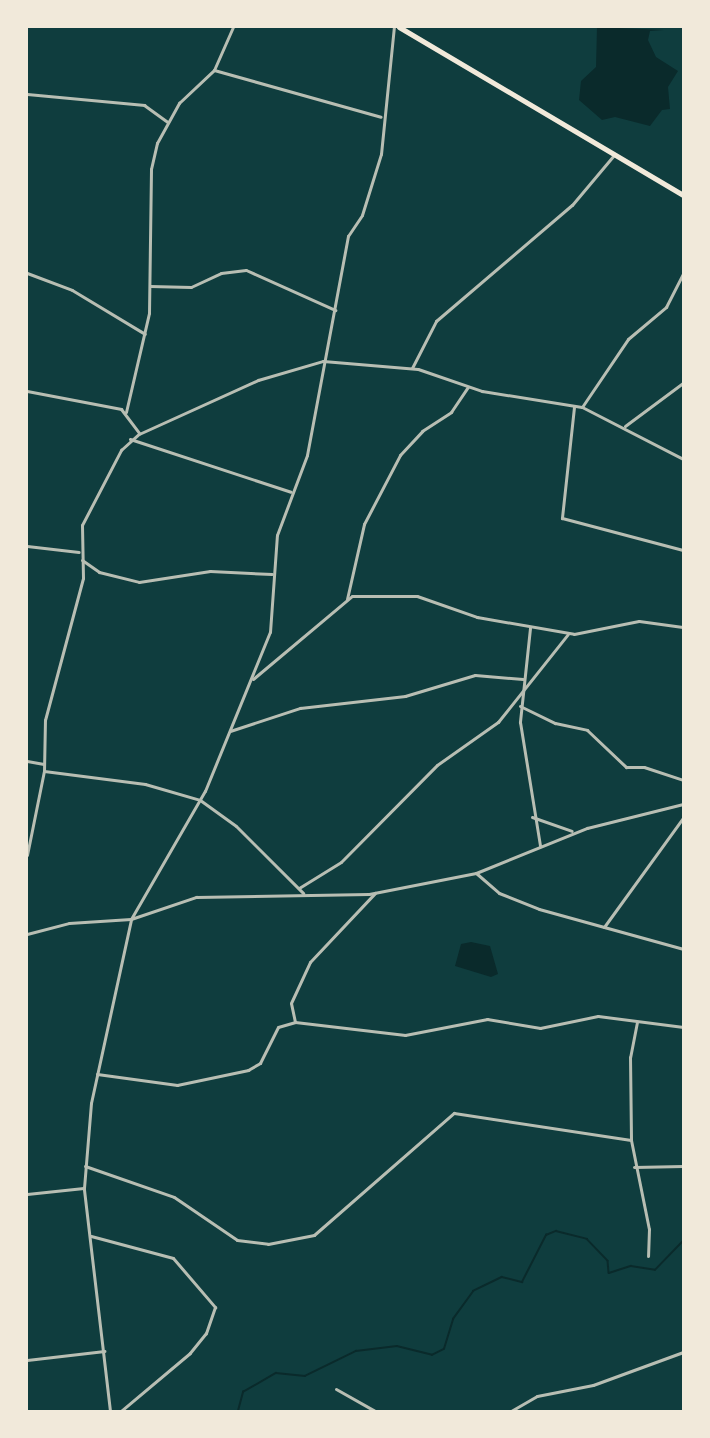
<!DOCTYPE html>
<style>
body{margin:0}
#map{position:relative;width:710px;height:1438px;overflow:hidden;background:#0f3d3e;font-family:Lato,sans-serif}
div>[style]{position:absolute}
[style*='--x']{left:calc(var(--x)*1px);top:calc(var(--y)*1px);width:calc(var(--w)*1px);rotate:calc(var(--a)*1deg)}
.water>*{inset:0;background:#0a2a2b}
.stream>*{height:1.5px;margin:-0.75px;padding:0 0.75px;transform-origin:0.75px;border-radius:0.75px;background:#0a2a2b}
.minor>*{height:3px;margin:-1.5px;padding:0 1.5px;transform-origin:1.5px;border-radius:1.5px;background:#b8beb3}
.primary>*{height:5px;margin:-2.5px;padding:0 2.5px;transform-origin:2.5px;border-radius:2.5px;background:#f1e9da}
span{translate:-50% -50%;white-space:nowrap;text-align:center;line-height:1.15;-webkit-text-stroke:4.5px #f1e9da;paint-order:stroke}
.frame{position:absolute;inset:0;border:28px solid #f1e9da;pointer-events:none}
</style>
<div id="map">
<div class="water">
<div style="clip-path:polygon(597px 27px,664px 30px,650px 31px,648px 40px,656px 57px,678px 71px,668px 87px,670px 109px,662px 110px,650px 126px,615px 117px,602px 120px,579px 100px,581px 81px,596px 67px)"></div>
<div style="clip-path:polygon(471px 942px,490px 946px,498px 974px,491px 977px,455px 966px,461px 944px)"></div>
</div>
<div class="stream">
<div style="--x:238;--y:1411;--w:20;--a:-75"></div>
<div style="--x:243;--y:1392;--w:38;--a:-30"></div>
<div style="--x:276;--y:1373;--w:29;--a:6"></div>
<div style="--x:305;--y:1376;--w:57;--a:-26.1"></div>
<div style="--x:356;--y:1351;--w:41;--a:-7"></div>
<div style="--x:397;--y:1346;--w:36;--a:14"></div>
<div style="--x:432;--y:1355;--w:13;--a:-27"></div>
<div style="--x:444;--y:1349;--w:31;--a:-73"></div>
<div style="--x:453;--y:1319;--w:34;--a:-54"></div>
<div style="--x:473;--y:1291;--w:32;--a:-26"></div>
<div style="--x:502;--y:1277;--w:21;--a:14"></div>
<div style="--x:522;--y:1282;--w:53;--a:-62.9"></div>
<div style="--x:546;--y:1235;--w:11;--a:-22"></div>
<div style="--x:556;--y:1231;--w:32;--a:14"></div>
<div style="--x:587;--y:1239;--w:30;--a:46"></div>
<div style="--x:608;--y:1261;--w:12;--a:85"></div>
<div style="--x:609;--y:1273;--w:23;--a:-18"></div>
<div style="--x:631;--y:1266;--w:24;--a:9"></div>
<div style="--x:655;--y:1270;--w:40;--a:-46"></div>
</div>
<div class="minor">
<div style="--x:214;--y:70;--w:173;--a:15.7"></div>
<div style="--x:27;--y:94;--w:118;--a:5.4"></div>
<div style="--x:144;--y:105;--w:29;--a:36"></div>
<div style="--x:27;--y:273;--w:48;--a:20.7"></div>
<div style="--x:72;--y:290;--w:85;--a:31.1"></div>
<div style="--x:150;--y:286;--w:41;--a:1.4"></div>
<div style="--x:191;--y:287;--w:33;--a:-25"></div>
<div style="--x:221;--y:273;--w:25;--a:-7"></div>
<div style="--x:246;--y:270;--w:98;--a:24.2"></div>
<div style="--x:412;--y:368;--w:53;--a:-62.9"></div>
<div style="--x:436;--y:321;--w:179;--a:-40.5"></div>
<div style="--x:572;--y:205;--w:65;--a:-50"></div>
<div style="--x:27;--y:391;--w:96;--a:10.8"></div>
<div style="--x:121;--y:409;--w:30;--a:53"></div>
<div style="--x:574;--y:407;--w:112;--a:96.2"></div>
<div style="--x:562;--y:518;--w:125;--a:14.8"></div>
<div style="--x:582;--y:407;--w:82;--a:-55.9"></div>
<div style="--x:628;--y:339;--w:50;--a:-40.1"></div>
<div style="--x:666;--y:307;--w:38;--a:-63"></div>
<div style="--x:126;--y:412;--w:102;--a:-76.9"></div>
<div style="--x:149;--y:313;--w:144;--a:-89.2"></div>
<div style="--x:151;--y:169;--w:27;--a:-77"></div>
<div style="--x:157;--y:143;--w:46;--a:-61.2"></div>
<div style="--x:179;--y:103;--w:48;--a:-43.3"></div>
<div style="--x:214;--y:70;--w:47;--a:-66.2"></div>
<div style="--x:625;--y:426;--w:72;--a:-36.6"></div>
<div style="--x:130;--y:439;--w:169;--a:18.2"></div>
<div style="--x:27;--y:546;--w:52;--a:6.6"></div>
<div style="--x:82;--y:560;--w:21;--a:35"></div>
<div style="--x:99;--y:572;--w:41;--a:14"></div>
<div style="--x:139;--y:582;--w:72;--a:-8.8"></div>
<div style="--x:210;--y:571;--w:62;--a:2.8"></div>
<div style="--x:347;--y:599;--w:77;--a:-77.2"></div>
<div style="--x:364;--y:524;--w:78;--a:-62.4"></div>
<div style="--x:400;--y:455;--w:33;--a:-47"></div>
<div style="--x:422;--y:431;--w:35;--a:-33"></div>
<div style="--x:451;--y:412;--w:30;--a:-56"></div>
<div style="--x:530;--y:628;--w:95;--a:96.1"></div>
<div style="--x:520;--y:722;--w:126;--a:80.8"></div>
<div style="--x:253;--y:679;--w:129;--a:-40"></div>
<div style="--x:352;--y:596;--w:65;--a:0"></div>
<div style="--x:417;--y:596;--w:64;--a:19.3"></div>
<div style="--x:477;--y:617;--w:98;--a:9.9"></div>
<div style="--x:574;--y:634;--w:66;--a:-11.3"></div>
<div style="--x:639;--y:621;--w:44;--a:7.8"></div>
<div style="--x:520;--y:706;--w:39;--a:26"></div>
<div style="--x:555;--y:723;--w:33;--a:12"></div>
<div style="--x:587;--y:730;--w:54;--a:43.5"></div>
<div style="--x:626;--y:767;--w:18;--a:0"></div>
<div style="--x:644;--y:767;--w:41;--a:18.4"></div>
<div style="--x:230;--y:731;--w:74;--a:-18.2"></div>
<div style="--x:300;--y:708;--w:106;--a:-6.5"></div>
<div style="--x:405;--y:696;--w:73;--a:-16.7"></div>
<div style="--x:475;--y:675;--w:48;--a:4.8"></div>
<div style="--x:27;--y:761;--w:17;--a:10"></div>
<div style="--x:44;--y:771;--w:102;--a:7.3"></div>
<div style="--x:145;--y:784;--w:57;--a:16.2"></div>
<div style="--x:200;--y:800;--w:44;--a:35.8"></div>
<div style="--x:236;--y:826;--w:95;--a:45"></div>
<div style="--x:532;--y:817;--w:42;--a:19.3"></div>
<div style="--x:27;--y:855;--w:86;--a:-78.6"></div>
<div style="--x:44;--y:771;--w:51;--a:-88.9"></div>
<div style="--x:45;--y:720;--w:147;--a:-75"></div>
<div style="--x:83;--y:578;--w:53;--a:-91.1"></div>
<div style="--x:82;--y:525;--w:85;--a:-62.5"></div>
<div style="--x:121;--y:450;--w:24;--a:-42"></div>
<div style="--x:139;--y:434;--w:131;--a:-24.4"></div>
<div style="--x:258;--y:380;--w:68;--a:-16.3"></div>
<div style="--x:323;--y:361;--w:95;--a:4.8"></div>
<div style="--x:418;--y:369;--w:68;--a:19"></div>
<div style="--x:482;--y:391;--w:101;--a:9.1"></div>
<div style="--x:582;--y:407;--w:114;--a:27.2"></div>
<div style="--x:476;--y:873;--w:30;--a:41"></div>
<div style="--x:499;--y:893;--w:43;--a:21.8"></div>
<div style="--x:539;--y:909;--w:149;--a:15.5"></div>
<div style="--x:299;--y:888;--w:49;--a:-31.8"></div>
<div style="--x:341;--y:862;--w:136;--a:-45.3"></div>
<div style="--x:437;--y:765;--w:75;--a:-35.2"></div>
<div style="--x:498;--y:722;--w:112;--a:-51.5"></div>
<div style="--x:604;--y:927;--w:135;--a:-54.1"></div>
<div style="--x:27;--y:934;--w:43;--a:-14.7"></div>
<div style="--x:69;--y:923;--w:62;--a:-3.7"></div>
<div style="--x:131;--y:919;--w:69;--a:-18.7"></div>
<div style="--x:196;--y:897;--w:173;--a:-1"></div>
<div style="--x:369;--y:894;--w:109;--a:-11.1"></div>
<div style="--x:476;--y:873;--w:120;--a:-22.1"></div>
<div style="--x:587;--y:828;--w:99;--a:-14"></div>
<div style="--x:295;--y:1022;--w:19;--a:-102"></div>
<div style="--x:291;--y:1003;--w:45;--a:-65.1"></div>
<div style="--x:310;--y:962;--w:95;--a:-46.7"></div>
<div style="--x:637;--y:1022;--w:36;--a:101"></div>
<div style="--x:630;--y:1057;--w:83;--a:89.3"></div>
<div style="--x:631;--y:1140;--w:91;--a:78.6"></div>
<div style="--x:649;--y:1229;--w:27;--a:92"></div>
<div style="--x:97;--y:1074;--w:81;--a:7.8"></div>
<div style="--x:177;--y:1085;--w:73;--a:-11.9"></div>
<div style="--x:248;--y:1070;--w:14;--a:-30"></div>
<div style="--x:260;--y:1063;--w:40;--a:-63.4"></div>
<div style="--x:278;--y:1027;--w:18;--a:-16"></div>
<div style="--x:295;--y:1022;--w:111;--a:6.7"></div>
<div style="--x:405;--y:1035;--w:84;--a:-11"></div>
<div style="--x:487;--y:1019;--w:54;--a:9.6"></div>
<div style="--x:540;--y:1028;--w:59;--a:-11.7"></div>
<div style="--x:598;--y:1016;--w:86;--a:7.4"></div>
<div style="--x:85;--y:1166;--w:94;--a:19.2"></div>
<div style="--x:174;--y:1197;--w:76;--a:34.3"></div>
<div style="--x:237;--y:1240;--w:31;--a:7"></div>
<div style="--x:268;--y:1244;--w:47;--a:-11.1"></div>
<div style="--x:314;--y:1235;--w:186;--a:-41.1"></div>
<div style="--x:454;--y:1113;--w:179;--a:8.7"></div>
<div style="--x:634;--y:1167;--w:49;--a:-1.2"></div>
<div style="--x:27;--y:1194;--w:57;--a:-6"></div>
<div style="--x:91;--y:1236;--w:85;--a:15"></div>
<div style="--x:173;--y:1258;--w:65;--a:49.4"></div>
<div style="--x:215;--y:1307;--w:28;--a:109"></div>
<div style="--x:206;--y:1333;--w:26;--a:129"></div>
<div style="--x:190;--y:1353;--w:90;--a:140"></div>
<div style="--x:27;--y:1360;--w:78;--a:-6.7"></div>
<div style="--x:336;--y:1389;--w:45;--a:29.4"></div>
<div style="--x:110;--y:1411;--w:225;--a:-96.7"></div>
<div style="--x:84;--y:1188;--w:85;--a:-85.3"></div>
<div style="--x:91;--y:1103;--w:188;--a:-77.7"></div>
<div style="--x:131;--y:919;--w:148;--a:-60"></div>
<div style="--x:205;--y:791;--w:172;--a:-67.8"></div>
<div style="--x:270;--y:632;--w:97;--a:-85.9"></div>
<div style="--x:277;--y:535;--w:85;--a:-69.4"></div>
<div style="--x:307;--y:455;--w:223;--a:-79.4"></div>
<div style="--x:348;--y:236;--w:25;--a:-56"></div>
<div style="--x:362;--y:215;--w:64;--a:-72.7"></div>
<div style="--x:381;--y:154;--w:128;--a:-84.2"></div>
<div style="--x:511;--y:1411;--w:30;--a:-30"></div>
<div style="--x:537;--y:1396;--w:57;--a:-11.1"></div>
<div style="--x:593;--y:1385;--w:96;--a:-20.1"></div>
</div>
<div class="primary">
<div style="--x:399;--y:27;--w:330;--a:30.6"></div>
</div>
<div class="frame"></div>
</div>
